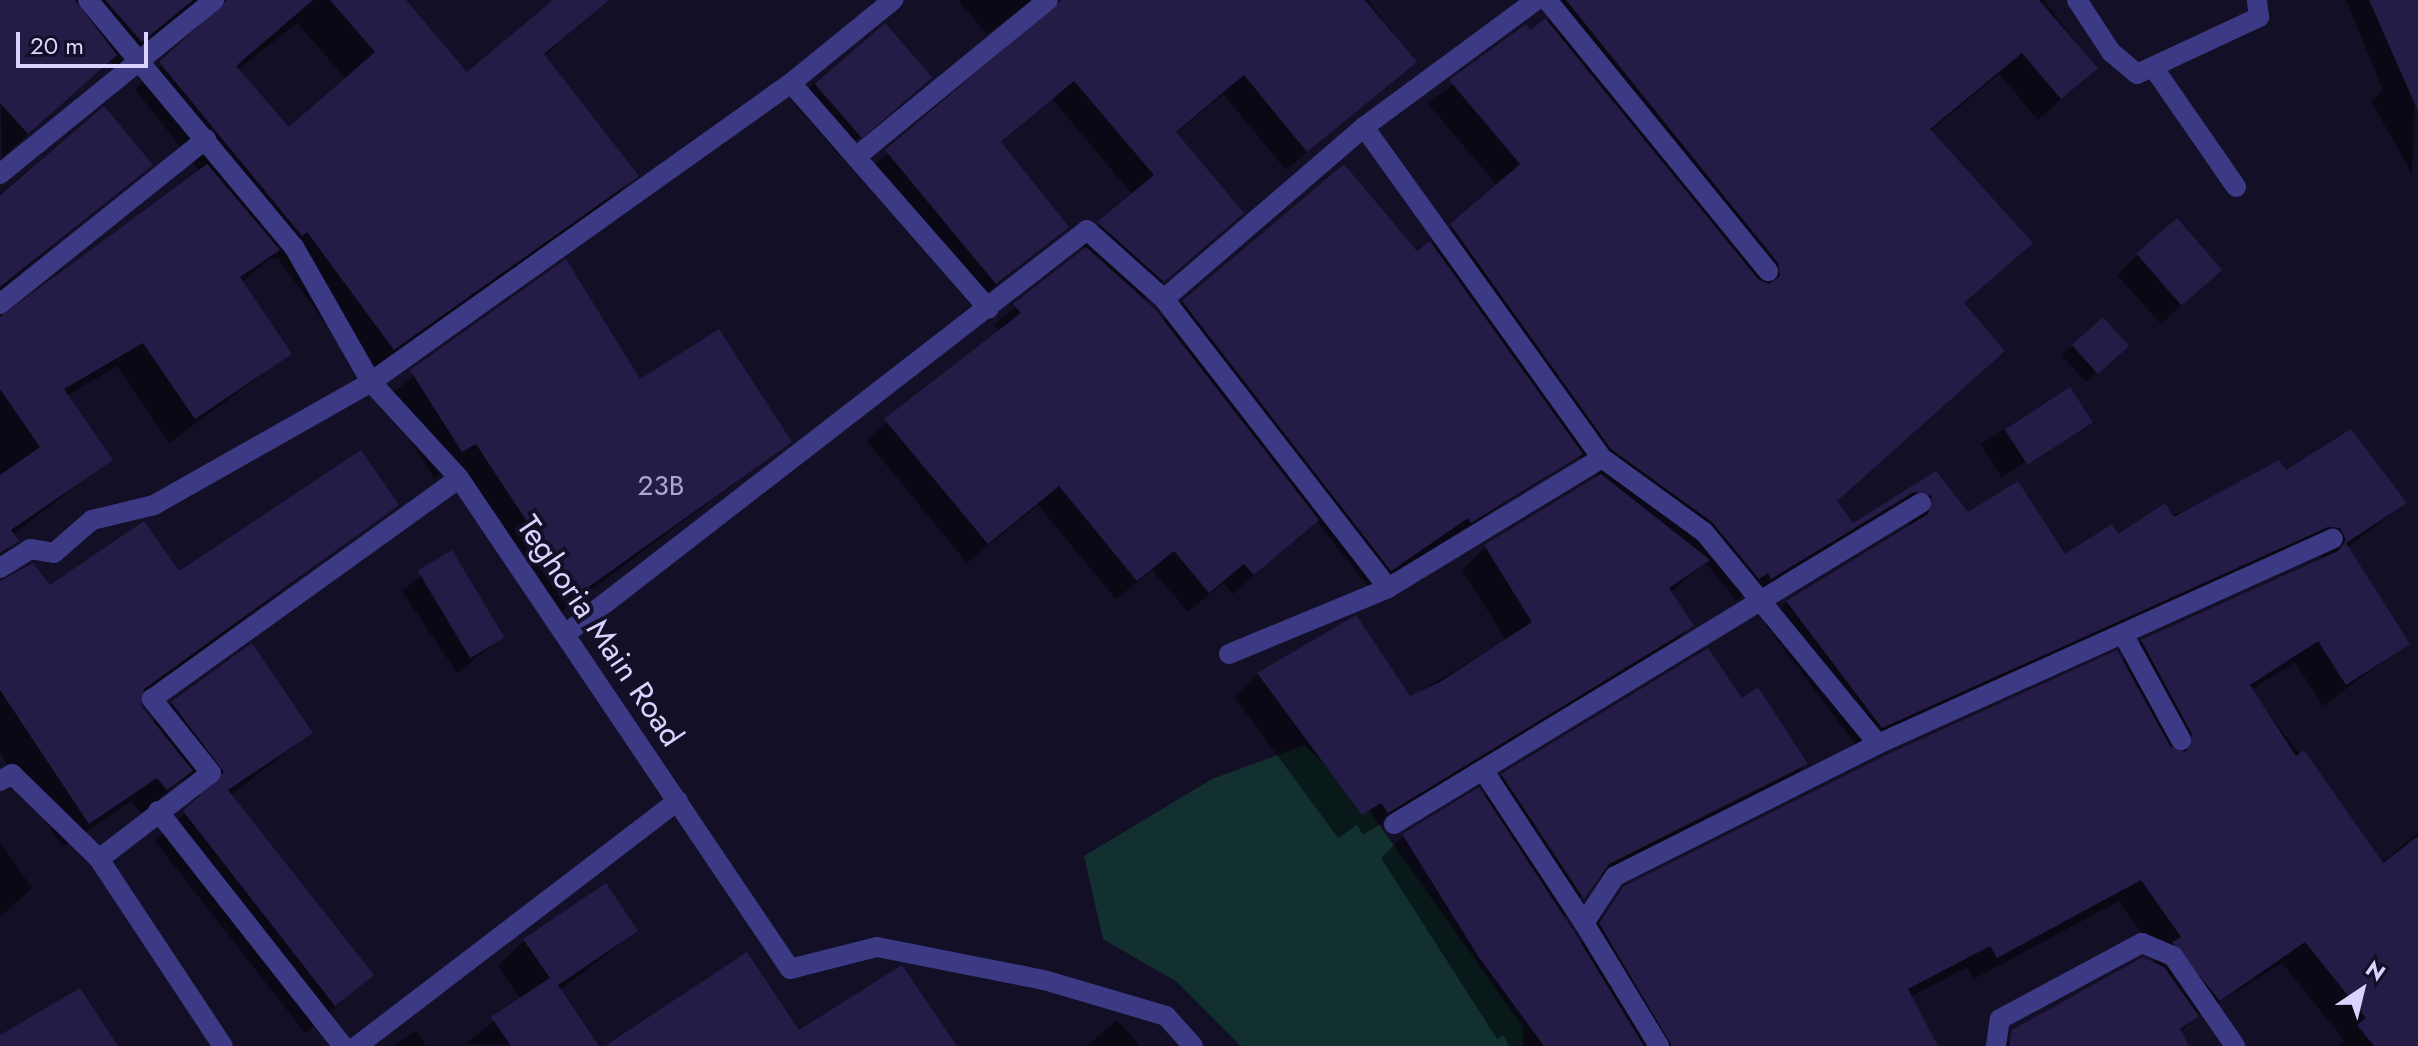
<!DOCTYPE html>
<style>
body{margin:0}
#map{position:relative;width:2418px;height:1046px;overflow:hidden;background:#130f26;font-family:Jost,sans-serif}
div>[style]{position:absolute}
[style*='--x']{left:calc(var(--x)*1px);top:calc(var(--y)*1px);width:calc(var(--w)*1px);rotate:calc(var(--a)*1deg)}
.green>*{inset:0;background:#12302f}
.shadow>*{inset:0;background:#0007;transform-origin:0 0}
.building>*{inset:0;background:#241b47;transform-origin:0 0}
.minor>*{height:20px;margin:-10px;padding:0 10px;transform-origin:10px;border-radius:10px;background:#3d3a85}
span{translate:-50% -50%;white-space:nowrap;text-align:center;line-height:1.15;-webkit-text-stroke:8px #130f26;paint-order:stroke}
.number-label{font-size:28px;color:#aca6d1}
.number-label span{-webkit-text-stroke-width:0}
.street-label{font-size:32px;color:#d9d4ff}
.north{position:absolute;left:2322px;top:950px;width:80px;height:80px;-webkit-text-stroke:6px #130f26;paint-order:stroke;rotate:35deg;font-size:22px;font-weight:700;line-height:32px;text-align:center;color:#d9d4ff}
.north::after{content:'';display:block;margin:auto;width:28px;height:36px;background:#d9d4ff;clip-path:polygon(50% 0,100% 100%,50% 72%,0 100%)}
.scale{position:absolute;left:16px;top:32px;width:132px;height:36px;box-sizing:border-box;border:4px solid #d9d4ff;border-top:0;padding-left:10px;font-size:24px;line-height:28px;white-space:nowrap;color:#d9d4ff;-webkit-text-stroke:6px #130f26;paint-order:stroke}
</style>
<div id="map">
<div class="green">
<div style="clip-path:polygon(1305px 745px,1368px 809px,1523px 1027px,1523px 1046px,1241px 1046px,1177px 982px,1103px 939px,1084px 856px,1212px 779px)"></div>
</div>
<div class="shadow">
<div style="clip-path:polygon(0 0,34px 0,105px 63px,2px 158px)"></div>
<div style="clip-path:polygon(evenodd,58px 0,403px 0,467px 74px,556px 0,576px 0,588px 15px,544px 57px,636px 175px,608px 204px,365px 377px,278px 259px,269px 259px,241px 283px,290px 354px,169px 443px,117px 366px,67px 396px,110px 460px,12px 535px,16px 540px,0 557px,0 315px,9px 316px,199px 171px,135px 89px,195px 34px,196px 19px,176px 17px,115px 67px,58px 0,297px 23px,347px 80px,288px 130px,237px 70px,297px 23px)"></div>
<div style="clip-path:polygon(958px 0,1368px 0,1414px 61px,1286px 170px,1223px 94px,1175px 134px,1241px 213px,1143px 300px,1163px 322px,1183px 302px,1431px 245px,1498px 186px,1428px 104px,1526px 26px,1531px 33px,1546px 23px,1564px 5px,1559px 0,2044px 0,2095px 68px,2038px 120px,1999px 74px,1929px 132px,2030px 243px,1962px 304px,1835px 502px,1853px 526px,1935px 473px,1968px 515px,2064px 556px,2285px 473px,2405px 503px,2347px 548px,2408px 643px,2323px 706px,2295px 662px,2251px 690px,2381px 863px,2418px 833px,2418px 1046px,2338px 1046px,2344px 1040px,2282px 963px,2194px 1018px,2180px 1032px,2187px 1046px,2000px 1046px,2159px 958px,2119px 901px,1974px 979px,1967px 967px,1910px 997px,1938px 1046px,1509px 1046px,1503px 1035px,1497px 1039px,1381px 858px,1403px 836px,1482px 796px,1502px 776px,1741px 701px,1806px 764px,1787px 783px,1596px 879px,1561px 920px,1578px 947px,1625px 888px,2121px 662px,2142px 641px,2323px 560px,2319px 551px,1859px 749px,1765px 624px,1787px 602px,1908px 528px,1910px 518px,1749px 600px,1745px 594px,1736px 600px,1705px 562px,1670px 593px,1691px 626px,1668px 650px,1363px 835px,1357px 825px,1338px 838px,1235px 698px,1258px 674px,1409px 698px,1506px 640px,1462px 570px,1486px 546px,1599px 478px,1579px 456px,1370px 589px,1316px 520px,1233px 594px,1223px 583px,1188px 612px,1152px 570px,1116px 599px,1038px 505px,967px 563px,866px 440px,1000px 332px,994px 325px,1086px 250px,1079px 243px,1133px 195px,1052px 99px,1000px 144px,1066px 227px,975px 303px,866px 172px,1040px 23px,1038px 11px,1023px 7px,987px 34px)"></div>
<div style="clip-path:polygon(2346px 0,2418px 0,2412px 174px,2371px 101px,2383px 90px)"></div>
<div style="clip-path:polygon(929px 78px,839px 155px,794px 103px,814px 83px)"></div>
<div style="clip-path:polygon(103px 109px,150px 165px,0 290px,0 193px)"></div>
<div style="clip-path:polygon(2138px 255px,2220px 270px,2161px 324px,2117px 275px)"></div>
<div style="clip-path:polygon(565px 262px,639px 382px,790px 442px,548px 622px,448px 470px,434px 478px,384px 399px)"></div>
<div style="clip-path:polygon(2102px 319px,2116px 356px,2086px 382px,2062px 355px)"></div>
<div style="left:2069px;top:389px;width:39px;height:104px;rotate:58deg"></div>
<div style="clip-path:polygon(397px 505px,141px 696px,139px 707px,152px 723px,172px 703px,310px 733px,230px 796px,371px 975px,305px 1033px,155px 841px,196px 802px,180px 781px,141px 814px,131px 801px,63px 847px,0 753px,0 582px,49px 588px,179px 574px)"></div>
<div style="clip-path:polygon(451px 553px,501px 638px,457px 673px,402px 591px)"></div>
<div style="clip-path:polygon(0 842px,32px 888px,0 917px)"></div>
<div style="clip-path:polygon(636px 931px,559px 991px,596px 1046px,466px 1044px,521px 999px,498px 966px,524px 940px)"></div>
<div style="clip-path:polygon(1117px 1020px,1140px 1046px,1087px 1046px)"></div>
<div style="clip-path:polygon(416px 1031px,426px 1046px,393px 1046px)"></div>
</div>
<div class="building">
<div style="clip-path:polygon(0 0,75px 0,117px 55px,28px 134px,0 103px)"></div>
<div style="clip-path:polygon(105px 0,193px 0,142px 42px)"></div>
<div style="clip-path:polygon(227px 0,313px 0,236px 66px,289px 127px,375px 52px,330px 0,406px 0,467px 72px,553px 0,609px 0,544px 54px,639px 176px,394px 350px,307px 232px,302px 236px,159px 62px)"></div>
<div style="clip-path:polygon(1061px 0,1365px 0,1417px 62px,1307px 152px,1244px 75px,1176px 132px,1244px 213px,1164px 282px,1097px 222px,1154px 175px,1074px 81px,1001px 142px,1069px 227px,996px 284px,885px 150px)"></div>
<div style="clip-path:polygon(1566px 0,2039px 0,2098px 68px,2061px 99px,2022px 53px,1930px 129px,2033px 243px,1964px 303px,2005px 351px,1837px 501px,1853px 523px,1936px 471px,1968px 512px,2018px 481px,2065px 554px,2112px 524px,2118px 534px,2165px 503px,2174px 517px,2279px 460px,2286px 470px,2351px 429px,2407px 503px,2346px 543px,2410px 644px,2346px 685px,2318px 641px,2250px 685px,2296px 756px,2304px 750px,2383px 863px,2418px 836px,2418px 1046px,2374px 1046px,2357px 1025px,2366px 1018px,2305px 942px,2220px 1001px,2172px 942px,2181px 937px,2141px 880px,1997px 958px,1990px 946px,1908px 989px,1938px 1046px,1672px 1046px,1599px 923px,1624px 886px,1884px 756px,2117px 650px,2170px 746px,2186px 752px,2192px 734px,2141px 640px,2338px 551px,2346px 540px,2340px 528px,2328px 527px,1882px 728px,1786px 601px,1928px 514px,1932px 496px,1914px 492px,1771px 579px,1768px 573px,1759px 579px,1712px 522px,1611px 449px,1450px 224px,1520px 164px,1449px 80px,1526px 24px,1531px 30px,1545px 18px,1758px 279px,1769px 284px,1780px 276px,1778px 263px)"></div>
<div style="clip-path:polygon(2369px 0,2418px 0,2418px 111px)"></div>
<div style="left:885px;top:23px;width:72px;height:93px;rotate:49deg"></div>
<div style="clip-path:polygon(104px 106px,153px 165px,0 287px,0 195px)"></div>
<div style="clip-path:polygon(207px 164px,280px 250px,240px 277px,292px 354px,195px 419px,143px 343px,64px 389px,113px 460px,11px 530px,19px 541px,0 553px,0 475px,40px 447px,0 389px,0 317px)"></div>
<div style="clip-path:polygon(1344px 164px,1417px 251px,1430px 241px,1583px 454px,1471px 523px,1468px 518px,1391px 571px,1182px 301px)"></div>
<div style="left:2177px;top:218px;width:69px;height:54px;rotate:49deg"></div>
<div style="clip-path:polygon(1086px 247px,1154px 308px,1319px 520px,1254px 575px,1244px 564px,1209px 593px,1174px 551px,1137px 581px,1059px 486px,988px 544px,884px 419px,1021px 313px,1013px 304px)"></div>
<div style="clip-path:polygon(566px 259px,640px 379px,719px 329px,792px 442px,576px 596px,476px 444px,462px 452px,410px 370px)"></div>
<div style="left:2103px;top:317px;width:39px;height:42px;rotate:48deg"></div>
<div style="left:2070px;top:387px;width:42px;height:78px;rotate:57deg"></div>
<div style="clip-path:polygon(361px 450px,399px 505px,144px 689px,141px 706px,193px 771px,167px 790px,157px 778px,89px 824px,0 690px,0 581px,33px 563px,50px 585px,144px 521px,179px 571px)"></div>
<div style="clip-path:polygon(1601px 474px,1710px 560px,1669px 588px,1694px 626px,1388px 813px,1381px 803px,1362px 815px,1257px 673px,1356px 615px,1410px 696px,1440px 682px,1532px 622px,1484px 545px)"></div>
<div style="left:452px;top:550px;width:102px;height:40px;rotate:59deg"></div>
<div style="clip-path:polygon(252px 643px,313px 733px,228px 790px,374px 975px,335px 1006px,183px 811px,224px 772px,171px 702px)"></div>
<div style="clip-path:polygon(1708px 648px,1742px 698px,1758px 687px,1808px 764px,1609px 864px,1584px 899px,1501px 774px)"></div>
<div style="clip-path:polygon(1479px 787px,1573px 930px,1644px 1046px,1544px 1046px,1478px 956px,1402px 834px)"></div>
<div style="clip-path:polygon(606px 883px,638px 931px,558px 985px,599px 1046px,511px 1046px,491px 1017px,550px 978px,523px 939px)"></div>
<div style="clip-path:polygon(747px 952px,799px 1030px,902px 965px,957px 1046px,605px 1046px)"></div>
<div style="clip-path:polygon(2143px 957px,2164px 967px,2199px 1016px,2180px 1029px,2189px 1046px,2009px 1046px,2012px 1030px)"></div>
<div style="clip-path:polygon(80px 988px,118px 1046px,0 1046px,0 1035px)"></div>
</div>
<div class="minor">
<div style="--x:88;--y:0;--w:322;--a:50.2"></div>
<div style="--x:294;--y:247;--w:155;--a:60.3"></div>
<div style="--x:371;--y:382;--w:130;--a:47.5"></div>
<div style="--x:459;--y:478;--w:592;--a:56.01"></div>
<div style="--x:790;--y:969;--w:90;--a:-14.2"></div>
<div style="--x:877;--y:947;--w:170;--a:11.2"></div>
<div style="--x:1044;--y:980;--w:127;--a:16.4"></div>
<div style="--x:1166;--y:1016;--w:40;--a:48"></div>
<div style="--x:1547;--y:0;--w:350;--a:50.8"></div>
<div style="--x:2077;--y:0;--w:62;--a:56.8"></div>
<div style="--x:2111;--y:52;--w:34;--a:40"></div>
<div style="--x:2137;--y:74;--w:135;--a:-25"></div>
<div style="--x:2259;--y:17;--w:17;--a:-97"></div>
<div style="--x:2153;--y:67;--w:146;--a:55.3"></div>
<div style="--x:791;--y:83;--w:300;--a:48.8"></div>
<div style="--x:1364;--y:127;--w:408;--a:54.3"></div>
<div style="--x:1602;--y:458;--w:126;--a:36"></div>
<div style="--x:1704;--y:532;--w:274;--a:50.6"></div>
<div style="--x:1878;--y:744;--w:294;--a:153.3"></div>
<div style="--x:1615;--y:876;--w:56;--a:123.4"></div>
<div style="--x:1584;--y:923;--w:144;--a:58.6"></div>
<div style="--x:856;--y:157;--w:248;--a:-39.3"></div>
<div style="--x:0;--y:174;--w:276;--a:-39.1"></div>
<div style="--x:1164;--y:299;--w:366;--a:52.2"></div>
<div style="--x:0;--y:304;--w:264;--a:-38.7"></div>
<div style="--x:0;--y:568;--w:36;--a:-32"></div>
<div style="--x:30;--y:549;--w:24;--a:9"></div>
<div style="--x:54;--y:553;--w:50;--a:-41"></div>
<div style="--x:92;--y:520;--w:64;--a:-13.6"></div>
<div style="--x:154;--y:505;--w:249;--a:-29.5"></div>
<div style="--x:371;--y:382;--w:516;--a:-35.45"></div>
<div style="--x:791;--y:83;--w:132;--a:-39.1"></div>
<div style="--x:568;--y:632;--w:656;--a:-37.76"></div>
<div style="--x:1087;--y:230;--w:103;--a:41.9"></div>
<div style="--x:1164;--y:299;--w:264;--a:-40.7"></div>
<div style="--x:1364;--y:127;--w:214;--a:-36.4"></div>
<div style="--x:2123;--y:634;--w:121;--a:61.3"></div>
<div style="--x:1229;--y:654;--w:172;--a:-22.5"></div>
<div style="--x:1388;--y:588;--w:250;--a:-31.3"></div>
<div style="--x:1878;--y:744;--w:499;--a:-24.3"></div>
<div style="--x:1483;--y:770;--w:183;--a:56.6"></div>
<div style="--x:0;--y:781;--w:14;--a:-30"></div>
<div style="--x:12;--y:774;--w:122;--a:44.3"></div>
<div style="--x:99;--y:859;--w:141;--a:-37.5"></div>
<div style="--x:211;--y:773;--w:95;--a:-128.6"></div>
<div style="--x:152;--y:699;--w:378;--a:-35.7"></div>
<div style="--x:158;--y:811;--w:299;--a:51.8"></div>
<div style="--x:1394;--y:824;--w:617;--a:-31.35"></div>
<div style="--x:99;--y:859;--w:224;--a:56.5"></div>
<div style="--x:357;--y:1046;--w:404;--a:-37.4"></div>
<div style="--x:1996;--y:1046;--w:27;--a:-82"></div>
<div style="--x:2000;--y:1019;--w:161;--a:-28.2"></div>
<div style="--x:2142;--y:943;--w:34;--a:23"></div>
<div style="--x:2173;--y:956;--w:109;--a:55.4"></div>
</div>
<div class="number-label">
<span style="left:661px;top:486px">23B</span>
</div>
<div class="street-label">
<span style="left:600px;top:631px;rotate:56deg">Teghoria Main Road</span>
</div>
<div class="north">N</div>
<div class="scale">20 m</div>
</div>
